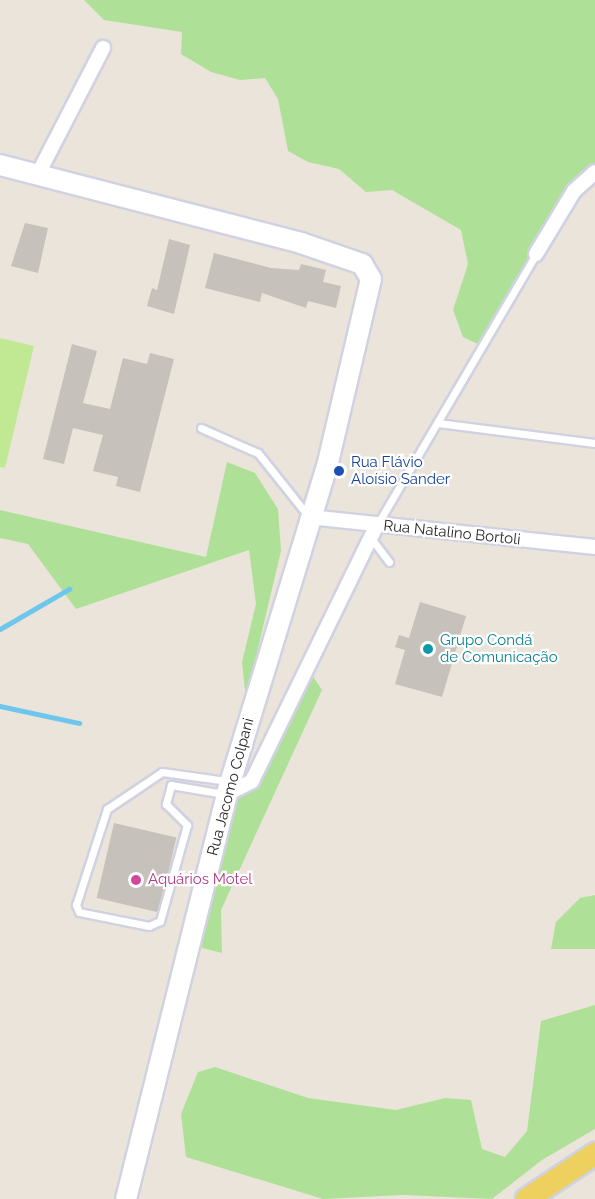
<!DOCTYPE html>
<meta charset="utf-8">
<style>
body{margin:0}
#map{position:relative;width:595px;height:1199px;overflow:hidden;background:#ebe4da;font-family:Raleway,sans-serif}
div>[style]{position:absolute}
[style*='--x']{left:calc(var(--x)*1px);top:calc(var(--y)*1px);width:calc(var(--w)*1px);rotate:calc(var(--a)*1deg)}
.green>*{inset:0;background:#aee197}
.pitch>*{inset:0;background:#c1e893}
.stream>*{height:4.5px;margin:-2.25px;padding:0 2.25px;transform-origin:2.25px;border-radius:2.25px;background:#6ec6ec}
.building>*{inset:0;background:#c6c1ba;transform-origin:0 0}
.roads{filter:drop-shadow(2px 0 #d0d2e1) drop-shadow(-2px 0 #d0d2e1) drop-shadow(0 2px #d0d2e1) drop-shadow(0 -2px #d0d2e1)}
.lane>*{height:7px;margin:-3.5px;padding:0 3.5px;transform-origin:3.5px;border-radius:3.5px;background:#fff}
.street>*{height:14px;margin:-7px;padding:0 7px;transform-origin:7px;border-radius:7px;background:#fff}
.secondary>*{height:20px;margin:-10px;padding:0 10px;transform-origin:10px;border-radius:10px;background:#fff}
.primary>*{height:22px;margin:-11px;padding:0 11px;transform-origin:11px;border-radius:11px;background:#edd05d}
.dots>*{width:16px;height:16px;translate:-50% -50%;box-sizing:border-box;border:3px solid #fff;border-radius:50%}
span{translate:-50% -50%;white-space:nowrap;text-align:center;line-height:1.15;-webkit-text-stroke:4.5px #fff;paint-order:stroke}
.transit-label{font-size:15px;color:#164399}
.left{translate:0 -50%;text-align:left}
.street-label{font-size:15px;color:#292929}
.culture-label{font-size:15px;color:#0d838f}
.hotel-label{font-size:15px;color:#b23c85}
</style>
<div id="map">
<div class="green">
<div style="clip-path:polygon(84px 0,595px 0,595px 172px,574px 191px,482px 346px,463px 337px,453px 310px,468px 264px,461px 230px,392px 190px,366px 192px,339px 169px,308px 162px,288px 151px,278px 99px,265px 78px,240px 80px,211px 72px,181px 54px,182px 32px,104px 20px)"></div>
<div style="clip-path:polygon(227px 462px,255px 473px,278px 509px,281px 551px,246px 699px,242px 662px,256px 604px,249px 550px,76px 609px,28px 544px,0 538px,0 510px,206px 557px)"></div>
<div style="clip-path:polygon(306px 666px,322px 690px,221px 910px,222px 953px,191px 945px,227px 794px,243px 790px)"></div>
<div style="clip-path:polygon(595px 895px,595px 949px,551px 949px,556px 922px,580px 898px)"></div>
<div style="clip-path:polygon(595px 1005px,595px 1129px,542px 1160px,492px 1199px,403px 1195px,323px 1199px,186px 1157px,181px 1114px,198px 1072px,215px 1067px,308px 1098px,396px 1110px,445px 1098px,471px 1100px,482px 1149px,505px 1157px,527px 1131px,541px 1021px)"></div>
</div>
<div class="pitch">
<div style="clip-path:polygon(0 338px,34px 346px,5px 468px,0 467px)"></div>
</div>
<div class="stream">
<div style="--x:0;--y:629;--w:80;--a:-30.1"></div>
<div style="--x:0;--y:706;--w:81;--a:12.1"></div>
</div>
<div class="building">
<div style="clip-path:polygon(25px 223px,48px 228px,38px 273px,11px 266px)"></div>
<div style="clip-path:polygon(169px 239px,190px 245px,174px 314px,147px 306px,152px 288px,157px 290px)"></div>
<div style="clip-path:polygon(214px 253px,271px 268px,299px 270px,301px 264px,326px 270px,323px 282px,341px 286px,336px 308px,308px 301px,306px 308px,262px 293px,260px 302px,205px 288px)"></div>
<div style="clip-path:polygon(72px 344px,97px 351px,83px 403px,110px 409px,123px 358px,147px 364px,150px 353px,174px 359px,140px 492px,116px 486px,118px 477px,93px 471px,103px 435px,73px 428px,64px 464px,43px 459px)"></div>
<div style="clip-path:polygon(420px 602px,466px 616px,442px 697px,395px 684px,405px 650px,395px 647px,399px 635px,409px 638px)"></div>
<div style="left:114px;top:823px;width:64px;height:77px;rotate:13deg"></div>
</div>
<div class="roads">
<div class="lane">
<div style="--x:438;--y:423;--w:158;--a:7.3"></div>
<div style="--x:201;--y:428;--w:62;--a:23.7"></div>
<div style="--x:258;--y:453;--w:82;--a:51.4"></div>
<div style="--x:377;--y:525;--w:314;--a:-59.6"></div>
<div style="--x:371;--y:538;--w:30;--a:53"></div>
<div style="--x:224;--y:794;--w:54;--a:-170.4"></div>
<div style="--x:171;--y:785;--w:20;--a:105"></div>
<div style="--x:166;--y:804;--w:30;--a:45"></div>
<div style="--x:187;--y:825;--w:100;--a:105.7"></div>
<div style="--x:160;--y:921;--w:12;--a:156"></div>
<div style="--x:149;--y:926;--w:71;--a:-168.7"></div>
<div style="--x:79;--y:912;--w:8;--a:-113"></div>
<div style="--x:76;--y:905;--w:101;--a:-72.1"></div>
<div style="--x:107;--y:809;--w:66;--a:-33.9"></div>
<div style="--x:162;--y:772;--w:67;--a:7.8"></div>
</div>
<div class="street">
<div style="--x:38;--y:174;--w:142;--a:-62.7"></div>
<div style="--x:536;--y:254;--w:74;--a:-58.9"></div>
<div style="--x:574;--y:191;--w:28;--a:-42"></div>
<div style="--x:309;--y:517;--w:288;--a:6"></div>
<div style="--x:227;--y:794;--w:28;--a:-27"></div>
<div style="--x:252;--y:781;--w:285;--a:-64"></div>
</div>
<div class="secondary">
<div style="--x:0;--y:165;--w:311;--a:14.5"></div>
<div style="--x:301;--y:243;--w:65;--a:19"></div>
<div style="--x:362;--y:264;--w:17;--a:59"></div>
<div style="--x:371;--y:279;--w:192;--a:103.2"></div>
<div style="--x:327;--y:466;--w:343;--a:107"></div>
<div style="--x:227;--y:794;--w:417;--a:104"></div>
</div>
<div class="primary">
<div style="--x:527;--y:1199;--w:82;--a:-33.5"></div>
</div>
</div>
<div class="dots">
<div style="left:339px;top:471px;background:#1a4fb4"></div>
<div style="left:428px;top:649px;background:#0f9aa8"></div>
<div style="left:136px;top:880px;background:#d1479c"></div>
</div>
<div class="transit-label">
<span class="left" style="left:351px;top:471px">Rua Flávio<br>Aloísio Sander</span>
</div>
<div class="street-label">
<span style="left:452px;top:533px;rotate:6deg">Rua Natalino Bortoli</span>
<span style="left:231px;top:787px;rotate:-75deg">Rua Jacomo Colpani</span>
</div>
<div class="culture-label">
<span class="left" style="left:440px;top:649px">Grupo Condá<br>de Comunicação</span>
</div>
<div class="hotel-label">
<span class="left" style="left:148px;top:880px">Aquários Motel</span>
</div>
</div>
